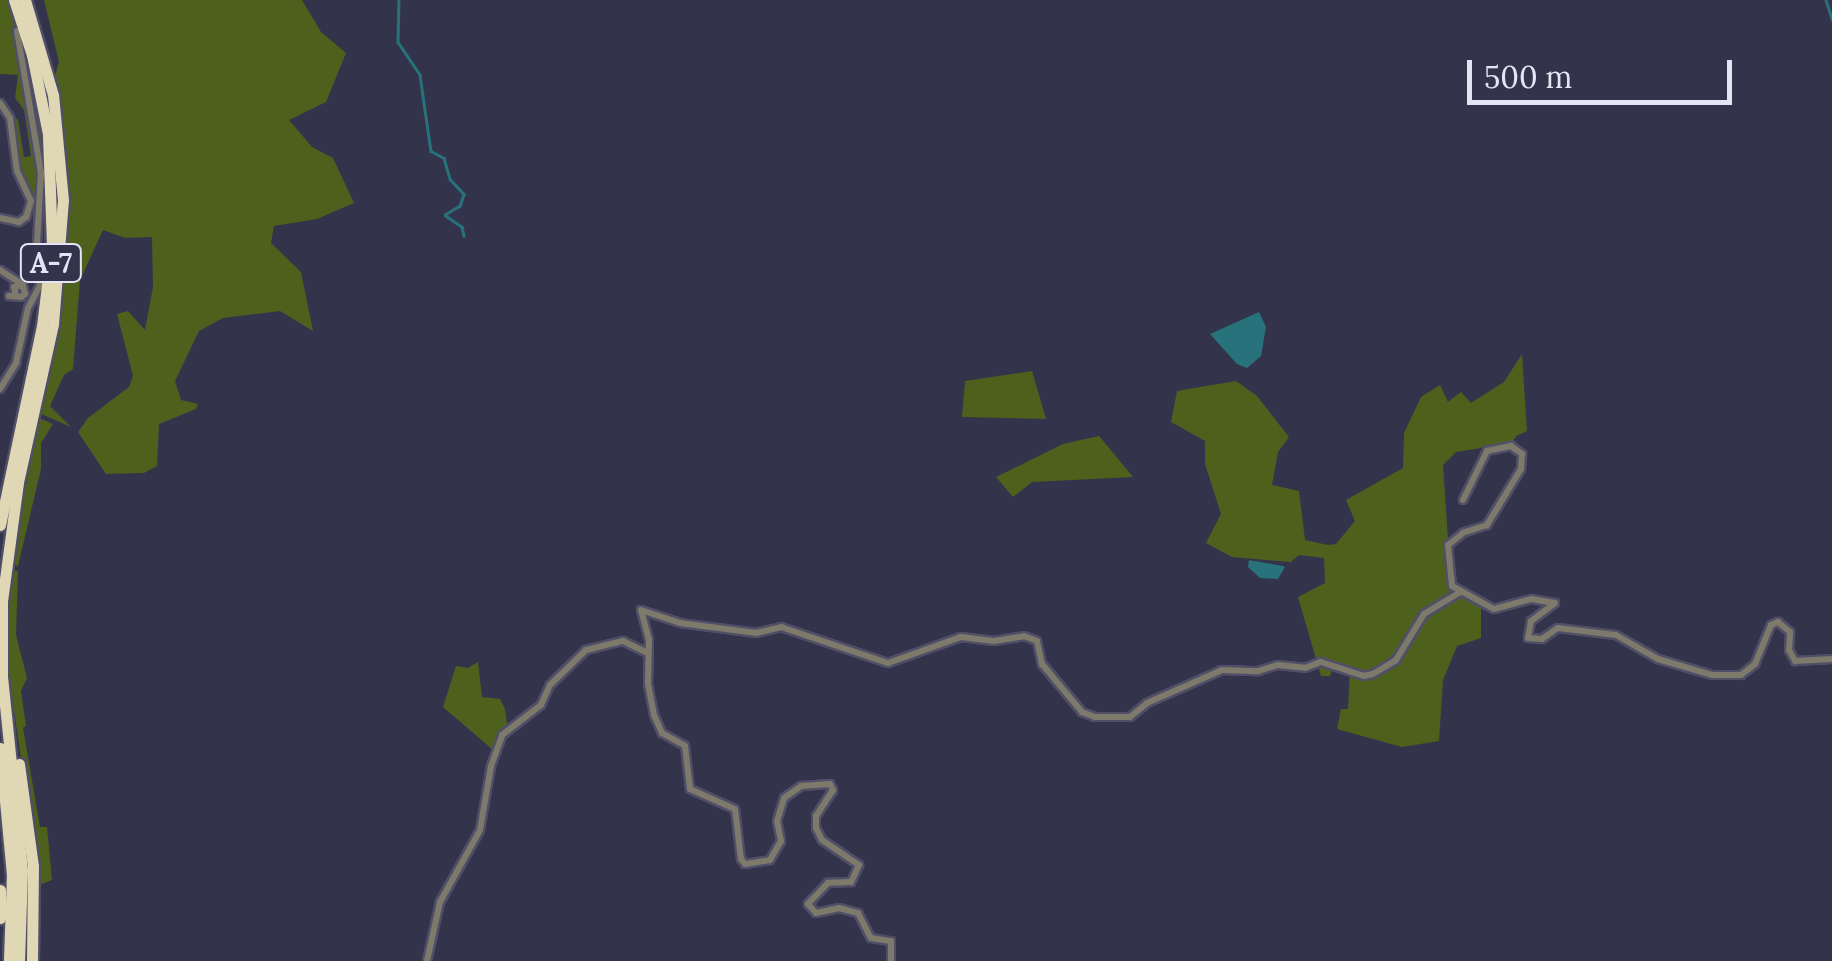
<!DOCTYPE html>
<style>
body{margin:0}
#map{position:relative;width:1832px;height:961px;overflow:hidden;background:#34334c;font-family:Lora,serif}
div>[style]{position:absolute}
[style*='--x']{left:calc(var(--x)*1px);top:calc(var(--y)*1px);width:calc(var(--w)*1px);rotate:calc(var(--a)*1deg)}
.green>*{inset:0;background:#4d611d}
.water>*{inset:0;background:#28727c}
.stream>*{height:2.5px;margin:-1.25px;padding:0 1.25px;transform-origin:1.25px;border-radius:1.25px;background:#28727c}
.roads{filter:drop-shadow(2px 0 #504f67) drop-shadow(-2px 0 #504f67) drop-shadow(0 2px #504f67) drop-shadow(0 -2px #504f67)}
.minor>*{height:6px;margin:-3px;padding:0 3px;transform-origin:3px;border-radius:3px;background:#7d7a6c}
.highway>*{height:11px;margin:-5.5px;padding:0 5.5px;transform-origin:5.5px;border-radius:5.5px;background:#e0d7b5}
span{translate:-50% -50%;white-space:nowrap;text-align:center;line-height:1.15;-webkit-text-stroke:8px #34334c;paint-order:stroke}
.shield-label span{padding:2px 8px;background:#34334c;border:2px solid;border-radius:8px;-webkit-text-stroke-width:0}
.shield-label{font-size:28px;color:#e4e4f5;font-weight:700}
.scale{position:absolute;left:1467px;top:60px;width:265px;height:45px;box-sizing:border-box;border:5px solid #e4e4f5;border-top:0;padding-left:12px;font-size:30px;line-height:35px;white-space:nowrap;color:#e4e4f5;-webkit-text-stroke:8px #34334c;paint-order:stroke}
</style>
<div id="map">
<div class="green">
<div style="clip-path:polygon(0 0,8px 0,21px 32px,45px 135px,49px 205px,34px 207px,19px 170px,11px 113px,18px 120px,24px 157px,31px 156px,24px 110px,15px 98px,18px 75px,0 74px)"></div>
<div style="clip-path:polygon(44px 0,302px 0,321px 32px,346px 53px,326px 102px,289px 120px,312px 147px,333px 158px,354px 203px,317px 219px,274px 226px,271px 243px,301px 272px,313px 331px,280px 311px,223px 318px,199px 331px,175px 381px,181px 400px,198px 404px,196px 409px,159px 424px,157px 466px,144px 473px,106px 474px,78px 432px,88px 418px,129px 387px,133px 376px,117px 314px,128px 311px,145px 330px,153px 287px,152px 237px,125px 238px,103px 230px,80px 280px,73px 369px,64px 375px,50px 406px,71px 427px,39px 413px,58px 321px,68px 196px,54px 79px,59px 62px)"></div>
<div style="clip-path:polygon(1522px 354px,1527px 431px,1516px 436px,1512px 443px,1456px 452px,1443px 465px,1451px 585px,1481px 601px,1481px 638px,1457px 646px,1443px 680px,1439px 741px,1402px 747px,1337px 729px,1341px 709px,1348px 709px,1350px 669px,1333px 668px,1330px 676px,1321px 676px,1298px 597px,1325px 583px,1324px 558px,1299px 555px,1291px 562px,1232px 557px,1206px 543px,1221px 514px,1205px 464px,1205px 441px,1171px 422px,1177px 391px,1236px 381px,1257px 396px,1289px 437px,1278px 452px,1272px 485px,1299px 491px,1305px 540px,1328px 545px,1336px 544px,1355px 521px,1346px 500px,1403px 468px,1404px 433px,1421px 397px,1440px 385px,1448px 402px,1461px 392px,1471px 403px,1504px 382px)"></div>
<div style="clip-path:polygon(1032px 371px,1046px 419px,962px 417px,965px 381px)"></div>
<div style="clip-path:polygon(39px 418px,53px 424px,41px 443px,41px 469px,18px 566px,10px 565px)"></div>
<div style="clip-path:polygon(1099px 436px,1133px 477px,1032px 482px,1013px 497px,996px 477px,1063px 444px)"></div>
<div style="clip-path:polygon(10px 570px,18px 571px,16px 635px,27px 678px,21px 691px,26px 726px,23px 728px,40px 827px,47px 827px,52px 880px,39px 885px,10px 682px)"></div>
<div style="clip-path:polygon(478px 662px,482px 697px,500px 699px,505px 709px,507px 724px,492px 749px,443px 707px,456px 666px,468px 668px)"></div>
</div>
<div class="water">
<div style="clip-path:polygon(1259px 312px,1266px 327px,1261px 356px,1247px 368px,1237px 364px,1210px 334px)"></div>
<div style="clip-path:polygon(1249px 560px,1283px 566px,1285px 567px,1278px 579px,1260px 578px,1248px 567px)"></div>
</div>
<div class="stream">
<div style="--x:399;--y:0;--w:42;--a:91.4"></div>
<div style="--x:398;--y:42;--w:40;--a:56"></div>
<div style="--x:420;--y:75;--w:77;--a:81.8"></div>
<div style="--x:431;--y:151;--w:15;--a:28"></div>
<div style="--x:444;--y:158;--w:22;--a:74"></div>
<div style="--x:450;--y:179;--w:21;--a:47"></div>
<div style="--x:464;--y:194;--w:13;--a:108"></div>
<div style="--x:460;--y:206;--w:17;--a:149"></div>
<div style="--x:445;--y:215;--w:21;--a:35"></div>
<div style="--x:462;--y:227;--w:9;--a:77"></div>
<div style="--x:1826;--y:0;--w:20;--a:72"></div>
</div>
<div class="roads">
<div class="minor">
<div style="--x:0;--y:103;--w:18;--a:56"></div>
<div style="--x:10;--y:118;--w:53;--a:82.5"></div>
<div style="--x:17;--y:171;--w:33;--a:65"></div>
<div style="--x:31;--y:201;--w:17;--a:107"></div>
<div style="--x:26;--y:217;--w:9;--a:144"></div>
<div style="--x:19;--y:222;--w:19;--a:-168"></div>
<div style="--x:0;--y:270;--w:24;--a:33"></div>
<div style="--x:9;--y:296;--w:12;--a:5"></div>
<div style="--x:21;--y:297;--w:5;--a:-37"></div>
<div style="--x:25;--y:294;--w:9;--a:-103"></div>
<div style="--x:23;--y:285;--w:9;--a:167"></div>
<div style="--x:14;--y:287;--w:9;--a:77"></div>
<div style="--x:0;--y:389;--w:31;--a:-58"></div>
<div style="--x:16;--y:363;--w:56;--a:-77.7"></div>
<div style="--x:28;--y:308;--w:26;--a:-62"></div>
<div style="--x:40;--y:285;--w:25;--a:-99"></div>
<div style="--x:36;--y:260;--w:87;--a:-86.7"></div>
<div style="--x:41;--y:173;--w:144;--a:-99.6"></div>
<div style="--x:1463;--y:500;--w:55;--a:-63.9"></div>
<div style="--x:1487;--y:451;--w:25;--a:-12"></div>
<div style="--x:1511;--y:446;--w:14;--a:36"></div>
<div style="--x:1522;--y:454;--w:15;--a:94"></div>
<div style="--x:1521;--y:469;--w:66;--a:121.3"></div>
<div style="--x:1487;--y:525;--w:25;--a:162"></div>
<div style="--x:1463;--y:533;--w:19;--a:141"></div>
<div style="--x:1448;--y:545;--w:41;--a:84.4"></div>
<div style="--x:1452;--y:586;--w:48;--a:28.7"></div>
<div style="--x:1494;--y:609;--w:39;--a:-15"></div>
<div style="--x:1532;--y:599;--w:23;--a:10"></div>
<div style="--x:1555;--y:603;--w:30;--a:143"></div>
<div style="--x:1531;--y:621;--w:17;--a:100"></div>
<div style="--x:1528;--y:638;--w:14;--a:4"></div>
<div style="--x:1542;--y:639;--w:19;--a:-35"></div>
<div style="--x:1558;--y:628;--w:58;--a:6.9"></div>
<div style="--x:1616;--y:635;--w:48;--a:29.7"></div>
<div style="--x:1658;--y:659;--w:56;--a:16.5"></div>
<div style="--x:1712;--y:675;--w:29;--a:0"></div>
<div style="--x:1741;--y:675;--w:18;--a:-38"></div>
<div style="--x:1755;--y:664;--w:42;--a:-67.7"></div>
<div style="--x:1771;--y:625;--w:8;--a:-23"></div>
<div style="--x:1778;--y:622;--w:16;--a:40"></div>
<div style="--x:1790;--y:632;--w:18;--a:93"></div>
<div style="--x:1789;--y:650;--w:13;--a:61"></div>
<div style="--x:1795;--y:661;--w:37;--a:-3"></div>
<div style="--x:641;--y:610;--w:41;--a:18.4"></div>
<div style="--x:680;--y:623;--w:77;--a:7.5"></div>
<div style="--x:756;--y:633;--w:26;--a:-13"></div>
<div style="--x:781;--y:627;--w:113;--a:18.6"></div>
<div style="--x:888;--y:663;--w:77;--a:-19.6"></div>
<div style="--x:961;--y:637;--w:33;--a:7"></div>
<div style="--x:994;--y:641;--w:30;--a:-9"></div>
<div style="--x:1024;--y:636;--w:14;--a:21"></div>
<div style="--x:1037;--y:641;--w:24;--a:78"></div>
<div style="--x:1042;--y:664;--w:62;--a:50.2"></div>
<div style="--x:1082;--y:712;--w:14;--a:21"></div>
<div style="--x:1095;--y:717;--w:35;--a:0"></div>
<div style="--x:1130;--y:717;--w:22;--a:-39"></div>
<div style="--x:1147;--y:703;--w:82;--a:-23.7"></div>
<div style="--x:1222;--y:670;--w:36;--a:2"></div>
<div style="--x:1258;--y:671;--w:21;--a:-17"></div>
<div style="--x:1278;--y:665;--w:27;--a:6"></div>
<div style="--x:1305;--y:668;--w:17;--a:-21"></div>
<div style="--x:1321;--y:662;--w:45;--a:18"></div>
<div style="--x:1364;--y:676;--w:9;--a:-13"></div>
<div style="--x:1373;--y:674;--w:27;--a:-31"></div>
<div style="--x:1396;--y:660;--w:54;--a:-58.7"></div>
<div style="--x:1424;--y:614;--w:44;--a:-31.2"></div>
<div style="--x:641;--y:610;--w:31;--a:75"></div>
<div style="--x:649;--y:640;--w:44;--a:91.3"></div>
<div style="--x:648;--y:684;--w:32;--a:79"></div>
<div style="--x:654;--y:715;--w:20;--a:66"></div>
<div style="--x:662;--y:733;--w:26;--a:29"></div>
<div style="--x:685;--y:746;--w:43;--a:83.4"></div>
<div style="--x:690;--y:789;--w:49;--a:24"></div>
<div style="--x:735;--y:809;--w:50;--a:83.2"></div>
<div style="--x:741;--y:859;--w:6;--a:51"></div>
<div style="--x:745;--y:864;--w:25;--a:-9"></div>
<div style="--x:770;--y:860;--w:22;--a:-60"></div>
<div style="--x:781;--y:841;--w:20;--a:-101"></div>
<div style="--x:777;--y:821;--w:24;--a:-73"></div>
<div style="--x:784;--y:798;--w:21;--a:-35"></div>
<div style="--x:801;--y:786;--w:29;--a:-4"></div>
<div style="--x:830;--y:784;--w:7;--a:63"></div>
<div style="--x:833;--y:790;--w:31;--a:123"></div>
<div style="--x:816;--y:816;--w:12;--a:90"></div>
<div style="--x:816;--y:828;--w:13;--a:63"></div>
<div style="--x:822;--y:840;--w:45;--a:34"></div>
<div style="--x:859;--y:865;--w:19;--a:115"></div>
<div style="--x:851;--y:882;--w:23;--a:178"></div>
<div style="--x:828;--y:883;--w:29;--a:134"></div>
<div style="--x:808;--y:904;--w:12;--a:48"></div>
<div style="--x:816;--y:913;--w:24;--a:-12"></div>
<div style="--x:839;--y:908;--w:20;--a:15"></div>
<div style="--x:858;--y:913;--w:28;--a:63"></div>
<div style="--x:871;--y:938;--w:20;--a:9"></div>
<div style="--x:891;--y:941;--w:20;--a:90"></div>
<div style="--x:427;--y:961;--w:60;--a:-77.6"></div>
<div style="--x:440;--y:902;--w:82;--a:-60.9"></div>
<div style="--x:480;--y:830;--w:65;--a:-80.2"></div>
<div style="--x:491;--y:766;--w:33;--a:-70"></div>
<div style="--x:502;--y:735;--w:49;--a:-37.6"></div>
<div style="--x:541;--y:705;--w:22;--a:-66"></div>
<div style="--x:550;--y:685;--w:50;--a:-44.2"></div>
<div style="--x:586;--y:650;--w:38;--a:-14"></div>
<div style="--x:623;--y:641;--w:28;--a:26"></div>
</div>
<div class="highway">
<div style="--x:0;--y:525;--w:203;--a:-78.1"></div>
<div style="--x:42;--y:326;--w:82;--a:-83"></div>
<div style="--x:52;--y:245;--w:111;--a:-92.1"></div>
<div style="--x:48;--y:134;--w:81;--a:-101.4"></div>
<div style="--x:32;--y:55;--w:58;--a:-108.1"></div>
<div style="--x:0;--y:748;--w:127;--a:84.6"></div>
<div style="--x:12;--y:874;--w:87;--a:92"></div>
<div style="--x:19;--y:764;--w:103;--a:82.2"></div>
<div style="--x:33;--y:866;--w:95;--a:90.6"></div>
<div style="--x:0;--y:890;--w:28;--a:90"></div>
<div style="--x:19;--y:961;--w:91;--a:-88.1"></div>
<div style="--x:22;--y:870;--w:193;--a:-95.9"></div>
<div style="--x:2;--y:678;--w:77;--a:-90"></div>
<div style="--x:2;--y:601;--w:120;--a:-82.3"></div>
<div style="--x:18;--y:482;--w:162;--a:-77.5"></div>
<div style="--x:53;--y:324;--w:124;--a:-85.4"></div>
<div style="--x:63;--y:200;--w:105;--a:-95.4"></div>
<div style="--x:53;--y:95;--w:99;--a:-106.4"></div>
</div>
</div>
<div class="shield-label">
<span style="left:51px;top:263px">A-7</span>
</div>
<div class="scale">500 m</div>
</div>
